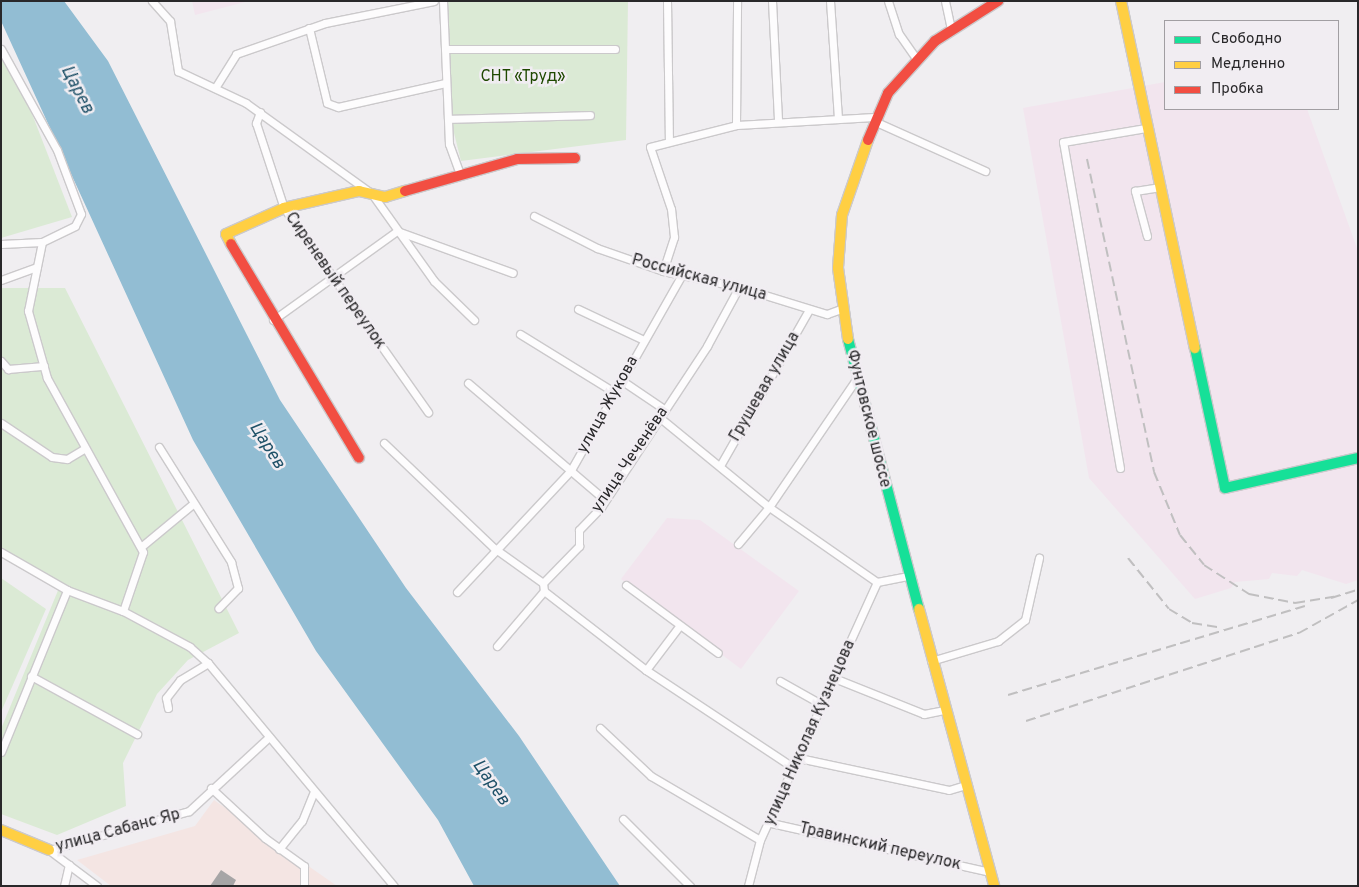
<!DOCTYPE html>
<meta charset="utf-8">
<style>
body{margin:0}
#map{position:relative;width:1359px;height:887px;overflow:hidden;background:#f0eef1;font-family:Overpass,sans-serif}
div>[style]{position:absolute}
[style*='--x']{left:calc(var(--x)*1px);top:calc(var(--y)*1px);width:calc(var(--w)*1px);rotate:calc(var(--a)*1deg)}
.industrial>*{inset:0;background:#f2e5ee}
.education>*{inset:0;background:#f4e5e3}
.green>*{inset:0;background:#dbead5}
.water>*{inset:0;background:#92bdd3}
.building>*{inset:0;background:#a6a5a6}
.roads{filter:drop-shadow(1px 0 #cbc9cb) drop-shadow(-1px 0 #cbc9cb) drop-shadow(0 1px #cbc9cb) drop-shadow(0 -1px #cbc9cb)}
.street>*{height:7px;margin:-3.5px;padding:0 3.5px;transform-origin:3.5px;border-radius:3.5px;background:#fdfcfd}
.fast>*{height:10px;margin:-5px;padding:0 5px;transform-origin:5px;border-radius:5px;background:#16e098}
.slow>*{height:10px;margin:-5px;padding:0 5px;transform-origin:5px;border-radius:5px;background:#ffcf43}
.jam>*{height:10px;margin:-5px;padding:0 5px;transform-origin:5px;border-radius:5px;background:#f24e42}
.rail>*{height:2px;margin-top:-1px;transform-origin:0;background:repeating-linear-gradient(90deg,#c0bfc0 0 10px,transparent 0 15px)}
span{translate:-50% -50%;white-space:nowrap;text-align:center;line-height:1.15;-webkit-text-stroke:5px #f1edf2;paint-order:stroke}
.park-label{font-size:16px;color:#1f4900}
.street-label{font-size:16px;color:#29282a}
.water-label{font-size:18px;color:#1f5168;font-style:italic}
.frame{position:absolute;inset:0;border:2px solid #29282a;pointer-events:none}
.legend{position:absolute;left:1164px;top:20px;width:175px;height:90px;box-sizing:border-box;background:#f1edf2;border:1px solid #a19ea2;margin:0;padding:6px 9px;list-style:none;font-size:15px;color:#29282a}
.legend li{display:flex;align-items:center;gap:10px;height:25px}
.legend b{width:25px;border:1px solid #a19ea2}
</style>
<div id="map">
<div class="industrial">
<div style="clip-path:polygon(192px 1px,249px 1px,195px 15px)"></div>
<div style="clip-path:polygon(1165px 82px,1165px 109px,1307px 109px,1358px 251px,1358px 580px,1346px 584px,1302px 570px,1297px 576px,1272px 573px,1269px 579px,1235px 582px,1231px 588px,1195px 599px,1089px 478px,1023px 108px)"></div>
<div style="clip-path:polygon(667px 518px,700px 520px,799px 591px,741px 669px,621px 579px)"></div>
</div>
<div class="education">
<div style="clip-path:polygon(214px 800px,337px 886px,111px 886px,77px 860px,195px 826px)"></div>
</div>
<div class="green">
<div style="clip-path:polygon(444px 1px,628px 1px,626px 140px,461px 161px,450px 117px)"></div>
<div style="clip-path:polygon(1px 58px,22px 88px,72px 217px,1px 238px)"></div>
<div style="clip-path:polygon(1px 288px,65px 288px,239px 633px,188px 660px,157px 694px,123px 763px,126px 806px,57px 835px,1px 814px,1px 729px,59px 588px,1px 552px)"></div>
<div style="clip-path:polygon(1px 578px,46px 609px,1px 712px)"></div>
</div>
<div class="water">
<div style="clip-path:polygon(1px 1px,64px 1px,108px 61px,280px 400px,406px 588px,519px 736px,620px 886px,474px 886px,438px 820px,316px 651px,193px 440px,1px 21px)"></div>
</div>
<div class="building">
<div style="clip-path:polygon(221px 870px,236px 880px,233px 886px,210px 886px)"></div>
</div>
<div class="roads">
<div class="street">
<div style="--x:152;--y:1;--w:27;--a:48"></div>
<div style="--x:170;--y:21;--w:51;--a:80.9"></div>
<div style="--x:178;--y:71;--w:75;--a:25.2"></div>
<div style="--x:246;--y:103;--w:155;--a:35.8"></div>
<div style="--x:372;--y:194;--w:107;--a:54.5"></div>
<div style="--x:434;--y:281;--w:56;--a:44.3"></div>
<div style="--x:443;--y:1;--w:143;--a:87.6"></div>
<div style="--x:449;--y:144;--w:32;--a:70"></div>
<div style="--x:667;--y:1;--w:140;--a:89.2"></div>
<div style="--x:772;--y:1;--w:119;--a:87.1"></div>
<div style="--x:830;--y:1;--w:117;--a:86.1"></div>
<div style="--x:888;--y:1;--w:35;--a:72"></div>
<div style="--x:899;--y:34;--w:29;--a:55"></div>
<div style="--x:945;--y:1;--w:30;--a:78"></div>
<div style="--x:309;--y:28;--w:77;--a:76.5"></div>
<div style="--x:327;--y:103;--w:12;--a:20"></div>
<div style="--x:338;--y:107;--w:110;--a:-12.6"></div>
<div style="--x:1;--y:49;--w:115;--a:61"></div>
<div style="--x:57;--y:150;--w:68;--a:69.4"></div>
<div style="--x:81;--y:214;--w:13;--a:117"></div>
<div style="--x:75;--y:226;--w:37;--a:154"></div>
<div style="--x:42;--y:242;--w:41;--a:177.2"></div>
<div style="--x:445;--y:49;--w:170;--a:0"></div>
<div style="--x:215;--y:88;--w:40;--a:-58"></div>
<div style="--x:236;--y:54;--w:94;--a:-19.2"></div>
<div style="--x:325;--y:23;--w:111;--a:-11.4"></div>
<div style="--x:260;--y:112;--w:12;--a:110"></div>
<div style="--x:256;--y:123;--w:89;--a:71.8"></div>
<div style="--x:284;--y:208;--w:250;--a:54.8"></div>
<div style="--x:448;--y:119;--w:142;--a:-1.6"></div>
<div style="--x:874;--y:121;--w:122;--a:24.2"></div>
<div style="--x:736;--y:125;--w:124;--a:-89.5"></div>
<div style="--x:534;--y:216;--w:71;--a:26.9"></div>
<div style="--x:597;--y:248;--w:70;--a:19.2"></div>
<div style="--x:663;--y:271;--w:78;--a:11.9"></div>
<div style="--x:739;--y:287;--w:92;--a:17.1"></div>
<div style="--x:827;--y:314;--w:15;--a:-20"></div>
<div style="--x:1147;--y:236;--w:47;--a:-104.9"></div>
<div style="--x:1135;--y:191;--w:24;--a:-9"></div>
<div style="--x:663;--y:271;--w:36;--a:-72"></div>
<div style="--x:674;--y:237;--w:28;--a:-96"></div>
<div style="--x:671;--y:209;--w:65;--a:-108.7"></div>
<div style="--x:650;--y:147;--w:89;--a:-14.3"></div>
<div style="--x:736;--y:125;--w:139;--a:-3.3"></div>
<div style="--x:1;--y:280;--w:38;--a:-20"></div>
<div style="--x:578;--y:309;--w:73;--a:25.2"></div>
<div style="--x:273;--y:320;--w:153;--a:-35.7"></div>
<div style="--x:397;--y:231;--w:123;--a:19.9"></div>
<div style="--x:520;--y:334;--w:110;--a:31.7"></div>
<div style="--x:1;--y:361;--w:11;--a:49"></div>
<div style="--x:8;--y:369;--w:36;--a:-5"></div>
<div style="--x:621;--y:380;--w:52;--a:34"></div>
<div style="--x:468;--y:383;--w:180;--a:40.5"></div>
<div style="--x:659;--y:417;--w:142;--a:39.3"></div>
<div style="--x:769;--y:507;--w:131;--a:34.8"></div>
<div style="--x:877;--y:582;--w:32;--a:-11"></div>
<div style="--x:1;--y:423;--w:61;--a:33.7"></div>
<div style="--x:52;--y:457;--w:15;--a:8"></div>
<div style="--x:67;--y:459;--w:21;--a:-31"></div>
<div style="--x:384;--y:443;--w:152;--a:43.7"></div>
<div style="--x:494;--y:548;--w:60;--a:35.5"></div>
<div style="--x:159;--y:447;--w:136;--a:57.9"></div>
<div style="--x:231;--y:562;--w:27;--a:75"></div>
<div style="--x:238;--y:588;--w:28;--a:134"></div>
<div style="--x:721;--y:464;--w:177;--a:-60.3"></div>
<div style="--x:1120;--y:468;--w:331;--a:-99.9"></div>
<div style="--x:1063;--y:142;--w:84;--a:-9.6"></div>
<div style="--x:738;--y:544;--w:48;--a:-50"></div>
<div style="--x:769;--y:507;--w:156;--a:-55.7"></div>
<div style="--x:142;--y:546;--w:67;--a:-39.6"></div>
<div style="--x:1;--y:552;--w:76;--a:29.9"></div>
<div style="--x:67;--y:590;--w:60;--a:20.6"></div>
<div style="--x:123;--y:611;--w:62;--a:-71.3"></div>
<div style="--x:143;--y:552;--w:199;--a:-118.9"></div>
<div style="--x:47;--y:378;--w:70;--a:-105.8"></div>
<div style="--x:28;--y:311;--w:70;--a:-78.5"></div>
<div style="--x:626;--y:585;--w:114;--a:36.5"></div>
<div style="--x:544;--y:591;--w:129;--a:37.8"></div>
<div style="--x:646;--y:670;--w:178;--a:33.5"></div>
<div style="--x:457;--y:592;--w:167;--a:-46.9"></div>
<div style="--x:571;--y:470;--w:227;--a:-60.4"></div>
<div style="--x:123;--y:611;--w:76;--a:28.2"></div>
<div style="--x:190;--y:647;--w:24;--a:42"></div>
<div style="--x:208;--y:663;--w:290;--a:50.2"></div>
<div style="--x:497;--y:646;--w:72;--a:-49.5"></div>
<div style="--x:544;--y:591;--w:8;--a:-97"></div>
<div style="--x:543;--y:583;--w:52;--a:-45.8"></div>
<div style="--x:579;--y:546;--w:16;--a:-90"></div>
<div style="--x:579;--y:530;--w:32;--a:-46"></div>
<div style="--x:601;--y:507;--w:193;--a:-56.6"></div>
<div style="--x:707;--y:346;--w:67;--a:-61.5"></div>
<div style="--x:931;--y:661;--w:70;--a:-16.6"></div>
<div style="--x:998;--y:641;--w:34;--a:-38"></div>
<div style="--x:1025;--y:620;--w:64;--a:-77.3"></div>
<div style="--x:646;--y:670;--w:56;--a:-52.9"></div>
<div style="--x:31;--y:676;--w:121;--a:28.7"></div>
<div style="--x:834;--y:678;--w:97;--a:21.8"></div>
<div style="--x:924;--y:714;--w:20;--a:-11"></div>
<div style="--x:780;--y:681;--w:47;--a:29.3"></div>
<div style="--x:168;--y:708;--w:10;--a:-101"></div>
<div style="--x:166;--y:698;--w:23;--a:-52"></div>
<div style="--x:180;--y:680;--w:33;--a:-31"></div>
<div style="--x:600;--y:728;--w:70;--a:43.3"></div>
<div style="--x:651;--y:776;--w:126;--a:30.4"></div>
<div style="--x:1;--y:752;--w:175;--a:-67.8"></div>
<div style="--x:799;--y:758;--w:153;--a:12"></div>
<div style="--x:949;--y:790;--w:17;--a:-17"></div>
<div style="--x:211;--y:788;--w:74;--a:42.8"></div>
<div style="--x:265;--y:838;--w:48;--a:35.7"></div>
<div style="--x:304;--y:866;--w:20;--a:90"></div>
<div style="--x:623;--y:819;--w:95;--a:45"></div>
<div style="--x:771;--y:823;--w:224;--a:12.6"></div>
<div style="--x:279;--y:849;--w:36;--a:-51"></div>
<div style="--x:302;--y:821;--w:31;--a:-68"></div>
<div style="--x:49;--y:850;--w:145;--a:-15.6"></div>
<div style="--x:189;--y:811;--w:109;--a:-42.8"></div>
<div style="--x:49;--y:850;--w:60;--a:36.9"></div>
<div style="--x:64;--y:886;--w:22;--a:-77"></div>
<div style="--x:748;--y:886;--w:48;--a:-75.4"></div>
<div style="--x:760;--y:840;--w:283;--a:-65.6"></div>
</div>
<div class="fast">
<div style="--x:848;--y:339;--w:279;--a:75.3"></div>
<div style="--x:1195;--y:348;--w:143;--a:77.9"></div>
<div style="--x:1225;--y:488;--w:136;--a:-12.7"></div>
</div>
<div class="slow">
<div style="--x:1121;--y:1;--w:355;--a:78"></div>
<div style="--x:231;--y:244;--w:11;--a:-117"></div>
<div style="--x:226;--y:234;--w:64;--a:-24.1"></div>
<div style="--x:284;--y:208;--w:77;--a:-12.8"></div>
<div style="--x:359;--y:191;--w:27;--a:13"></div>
<div style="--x:385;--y:197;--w:21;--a:-17"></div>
<div style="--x:848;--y:339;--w:72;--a:-98"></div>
<div style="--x:838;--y:268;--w:53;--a:-85.7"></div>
<div style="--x:842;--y:215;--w:79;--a:-70.9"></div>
<div style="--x:919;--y:609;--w:287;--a:74.8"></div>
<div style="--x:1;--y:830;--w:52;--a:22.6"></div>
</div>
<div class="jam">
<div style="--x:868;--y:140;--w:51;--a:-66.9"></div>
<div style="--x:888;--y:93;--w:70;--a:-47.9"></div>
<div style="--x:935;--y:41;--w:75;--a:-32.4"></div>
<div style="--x:405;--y:191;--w:116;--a:-15.9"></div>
<div style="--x:517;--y:159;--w:58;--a:-1"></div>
<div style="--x:231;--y:244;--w:249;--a:59.1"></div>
</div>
</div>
<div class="rail">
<div style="--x:1087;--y:159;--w:320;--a:77.9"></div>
<div style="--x:1154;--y:472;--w:68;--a:67.6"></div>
<div style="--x:1180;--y:535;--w:38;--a:51"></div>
<div style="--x:1204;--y:565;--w:54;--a:32.8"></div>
<div style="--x:1249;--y:594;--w:47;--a:11.1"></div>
<div style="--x:1295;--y:603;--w:44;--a:-9.2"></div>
<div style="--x:1128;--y:558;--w:65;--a:51.2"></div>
<div style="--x:1169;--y:609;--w:27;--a:31"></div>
<div style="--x:1192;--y:623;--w:30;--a:9"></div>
<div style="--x:1331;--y:598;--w:28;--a:-17"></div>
<div style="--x:1008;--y:695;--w:310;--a:-16.7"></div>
<div style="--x:1026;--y:721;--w:287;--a:-17.9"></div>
<div style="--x:1299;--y:633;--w:68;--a:-29.2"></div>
</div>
<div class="park-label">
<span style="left:523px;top:77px">СНТ «Труд»</span>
</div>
<div class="street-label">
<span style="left:699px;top:278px;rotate:15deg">Российская улица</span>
<span style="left:335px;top:281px;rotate:55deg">Сиреневый переулок</span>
<span style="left:765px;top:387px;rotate:-60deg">Грушевая улица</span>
<span style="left:608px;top:405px;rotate:-61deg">улица Жукова</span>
<span style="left:868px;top:419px;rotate:76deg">Фунтовское шоссе</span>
<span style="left:630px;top:460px;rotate:-56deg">улица Чеченёва</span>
<span style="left:810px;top:733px;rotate:-66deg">улица Николая Кузнецова</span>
<span style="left:118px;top:831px;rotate:-15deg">улица Сабанс Яр</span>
<span style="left:880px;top:847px;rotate:13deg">Травинский переулок</span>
</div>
<div class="water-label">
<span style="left:76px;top:90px;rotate:63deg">Царев</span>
<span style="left:266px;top:446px;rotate:58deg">Царев</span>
<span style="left:490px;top:783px;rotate:55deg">Царев</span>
</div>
<div class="frame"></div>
<ul class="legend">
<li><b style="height:6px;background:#16e098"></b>Свободно</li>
<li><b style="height:6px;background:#ffcf43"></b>Медленно</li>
<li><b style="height:6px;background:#f24e42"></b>Пробка</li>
</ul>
</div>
